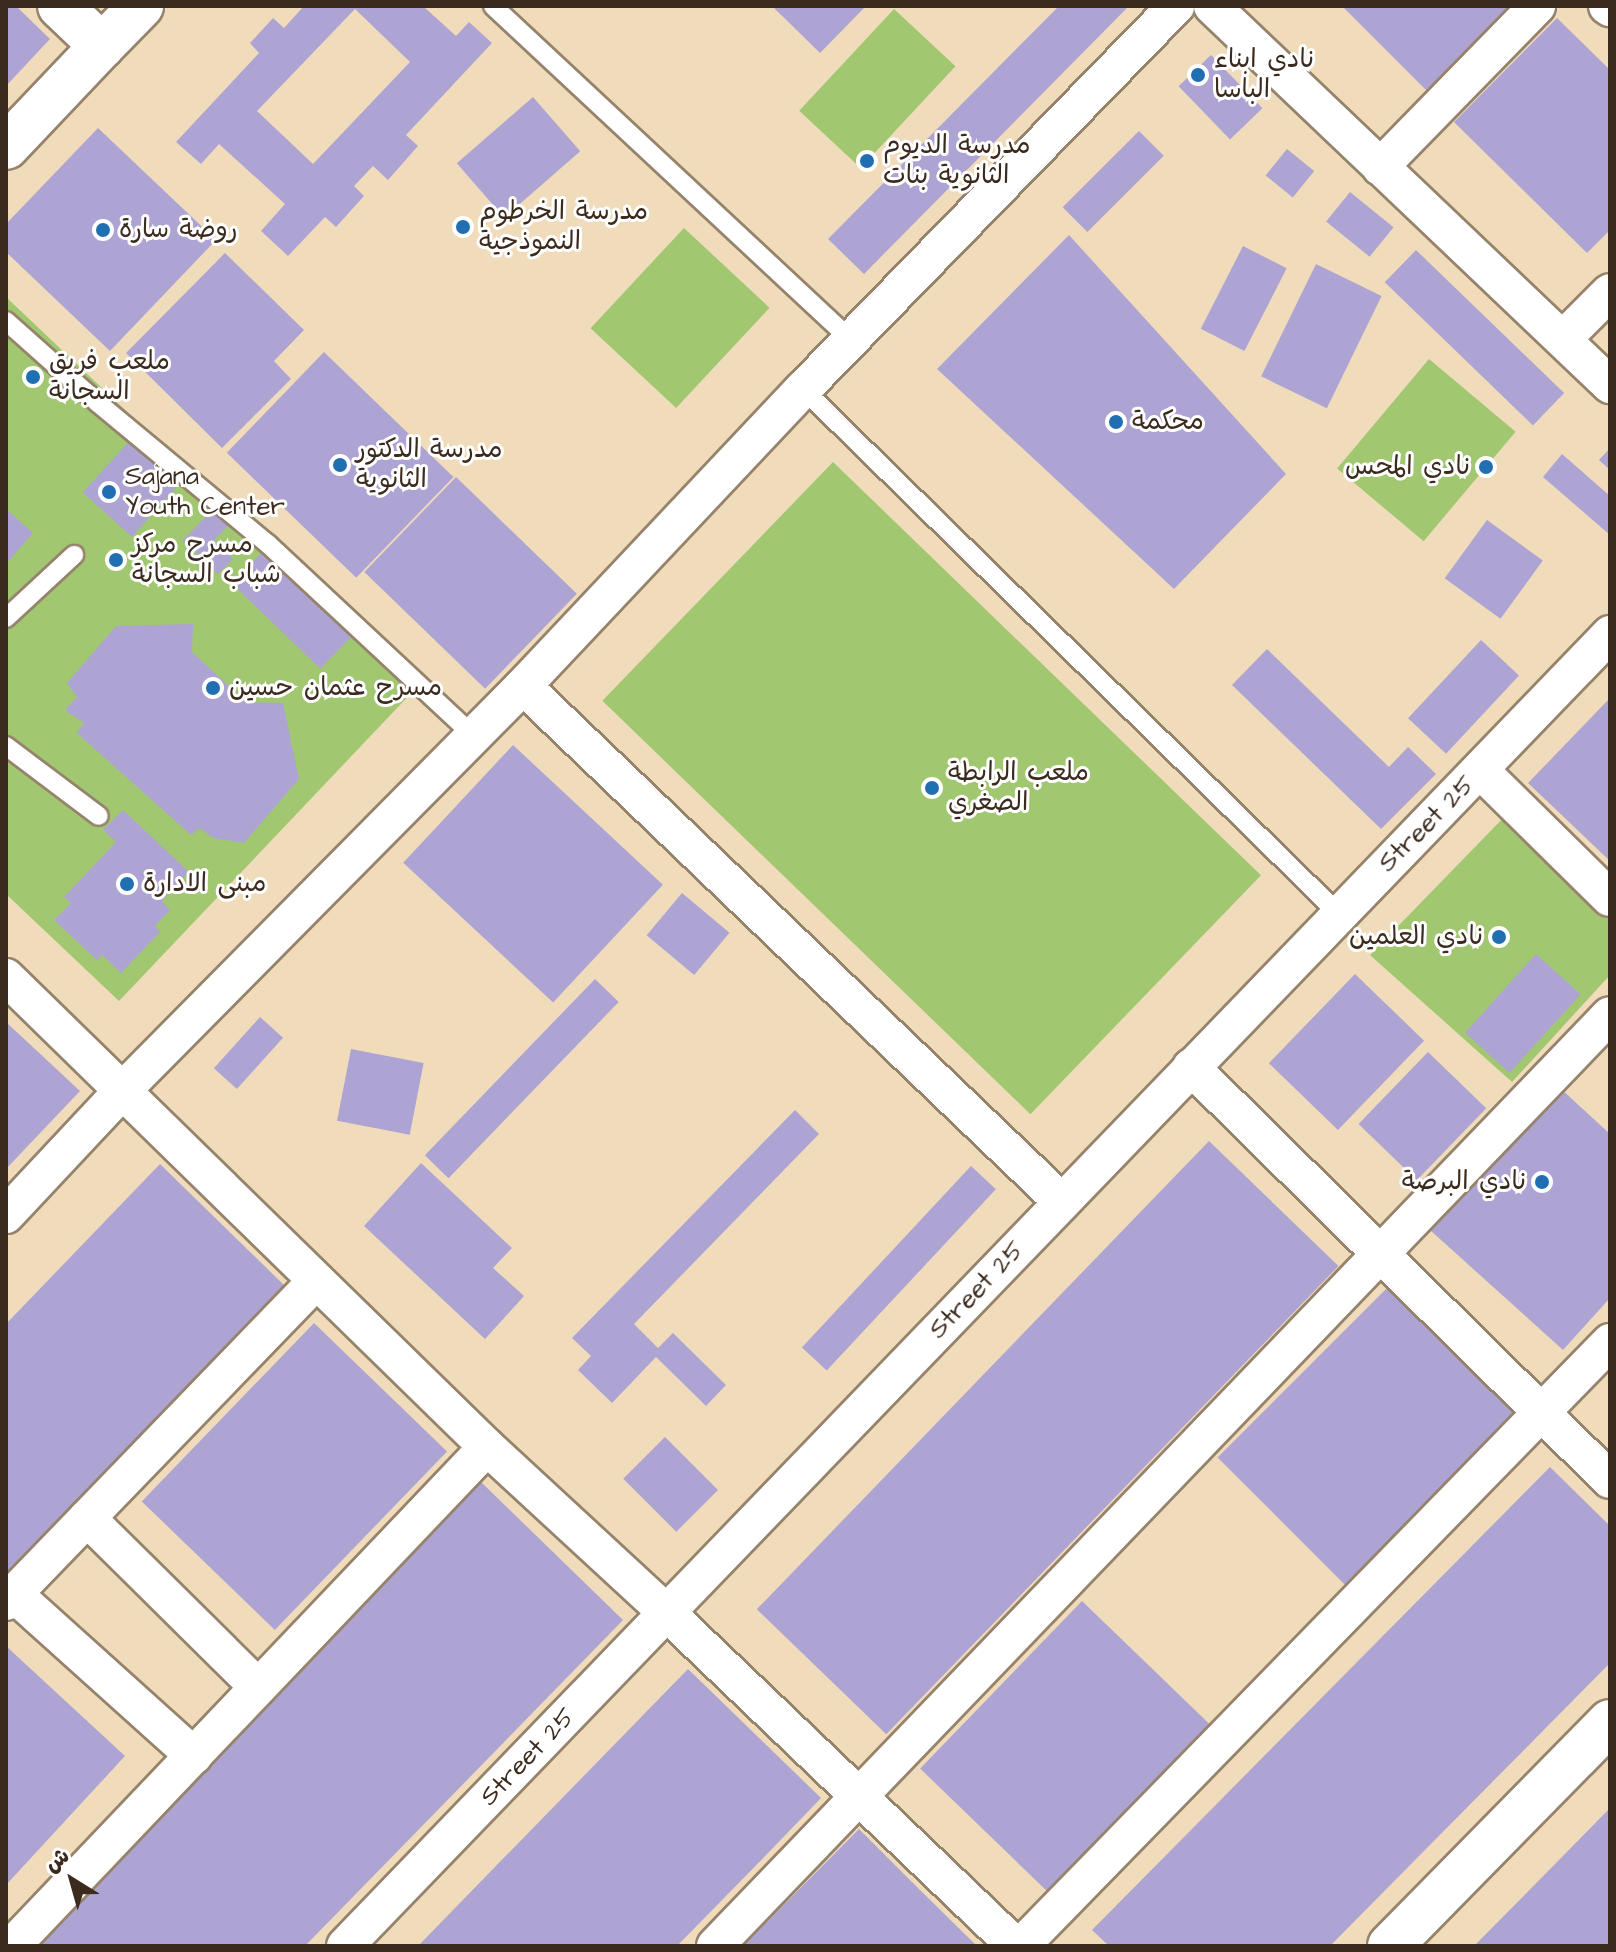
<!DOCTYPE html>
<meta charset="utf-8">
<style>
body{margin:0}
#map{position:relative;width:1616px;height:1952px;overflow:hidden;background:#f0dcbb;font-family:"Architects Daughter","Playpen Sans Arabic",sans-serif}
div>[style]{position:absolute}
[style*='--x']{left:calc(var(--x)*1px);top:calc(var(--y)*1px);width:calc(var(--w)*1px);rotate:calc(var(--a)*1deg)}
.green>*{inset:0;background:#a1c771;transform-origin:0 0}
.building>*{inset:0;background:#aea4d4;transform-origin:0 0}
.roads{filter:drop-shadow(2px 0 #96836c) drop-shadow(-2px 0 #96836c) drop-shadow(0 2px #96836c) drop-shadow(0 -2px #96836c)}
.service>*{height:18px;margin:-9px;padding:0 9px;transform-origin:9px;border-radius:9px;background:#fff}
.minor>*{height:36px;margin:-18px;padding:0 18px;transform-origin:18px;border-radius:18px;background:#fff}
.tertiary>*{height:44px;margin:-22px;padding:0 22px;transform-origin:22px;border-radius:22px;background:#fff}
.dots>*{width:22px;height:22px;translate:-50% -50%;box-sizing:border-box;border:4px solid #fff;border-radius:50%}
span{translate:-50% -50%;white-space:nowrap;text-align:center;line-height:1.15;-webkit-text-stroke:6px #fff;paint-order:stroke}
.poi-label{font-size:26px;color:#3b2a1e}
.left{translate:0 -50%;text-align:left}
.right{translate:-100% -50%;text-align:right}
.street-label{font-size:26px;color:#3b2a1e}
.frame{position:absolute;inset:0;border:8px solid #3b2a1e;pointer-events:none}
.north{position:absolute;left:32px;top:1840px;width:80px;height:80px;-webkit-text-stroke:6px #fff;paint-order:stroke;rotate:323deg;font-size:22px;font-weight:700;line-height:32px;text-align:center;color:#3b2a1e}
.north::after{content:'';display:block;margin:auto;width:28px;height:36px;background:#3b2a1e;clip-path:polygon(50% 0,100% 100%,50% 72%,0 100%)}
</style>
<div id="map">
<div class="green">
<div style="left:894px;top:9px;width:84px;height:139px;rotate:43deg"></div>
<div style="left:684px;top:228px;width:117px;height:137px;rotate:43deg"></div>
<div style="clip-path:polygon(6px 297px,417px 687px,119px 1001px,6px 894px)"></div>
<div style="left:1429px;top:359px;width:113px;height:143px;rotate:40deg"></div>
<div style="left:833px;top:462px;width:595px;height:332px;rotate:44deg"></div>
<div style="clip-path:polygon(1511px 810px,1610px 907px,1610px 975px,1512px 1082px,1370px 955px)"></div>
</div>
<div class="building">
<div style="clip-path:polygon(6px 6px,16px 6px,50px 39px,6px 86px)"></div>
<div style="clip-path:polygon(evenodd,304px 6px,423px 6px,456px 36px,469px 22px,492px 43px,406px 135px,418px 146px,388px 180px,373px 166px,354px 186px,364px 196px,336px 227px,325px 217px,288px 256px,261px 231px,285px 204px,219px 144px,201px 164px,176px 142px,259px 53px,250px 43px,273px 18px,284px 28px,304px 6px,355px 9px,410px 62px,313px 164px,257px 111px,355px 9px)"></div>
<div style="clip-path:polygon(772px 6px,866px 6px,820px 53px)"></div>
<div style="clip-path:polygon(1059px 6px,1129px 6px,864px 274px,828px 239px)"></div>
<div style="clip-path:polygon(1342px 6px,1512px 6px,1427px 91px)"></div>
<div style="clip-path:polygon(1557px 18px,1610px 70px,1610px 230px,1587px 253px,1454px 122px)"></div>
<div style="left:1211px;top:55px;width:74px;height:45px;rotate:46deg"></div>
<div style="left:533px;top:97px;width:72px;height:101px;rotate:49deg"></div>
<div style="clip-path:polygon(98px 128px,216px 240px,110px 351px,6px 252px,6px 224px)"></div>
<div style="left:1139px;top:131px;width:35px;height:108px;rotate:45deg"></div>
<div style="left:1287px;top:149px;width:35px;height:34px;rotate:39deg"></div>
<div style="left:1350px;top:192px;width:56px;height:38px;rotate:39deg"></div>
<div style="clip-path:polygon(1069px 235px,1286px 474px,1174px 589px,937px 369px)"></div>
<div style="left:1243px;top:246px;width:49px;height:93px;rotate:27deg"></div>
<div style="left:1416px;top:250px;width:206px;height:45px;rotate:44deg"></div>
<div style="clip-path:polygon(225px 253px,304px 330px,274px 361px,291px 379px,222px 448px,126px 353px)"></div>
<div style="left:1316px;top:264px;width:73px;height:125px;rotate:26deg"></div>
<div style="left:324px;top:352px;width:180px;height:140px;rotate:44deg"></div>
<div style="left:131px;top:439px;width:66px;height:72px;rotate:42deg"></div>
<div style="clip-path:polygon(1610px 448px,1610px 470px,1599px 460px)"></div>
<div style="clip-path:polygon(1562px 454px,1610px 496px,1610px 535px,1543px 477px)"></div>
<div style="left:456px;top:477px;width:168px;height:132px;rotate:44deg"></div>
<div style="clip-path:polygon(216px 506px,232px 522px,214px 540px,233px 559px,218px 574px,183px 540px)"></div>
<div style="clip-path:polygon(6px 509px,33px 533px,6px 564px)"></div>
<div style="left:1487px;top:520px;width:69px;height:72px;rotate:36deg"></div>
<div style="left:268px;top:546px;width:123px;height:52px;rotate:44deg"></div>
<div style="clip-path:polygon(193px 624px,192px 652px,246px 702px,283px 703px,299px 779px,244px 843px,213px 838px,200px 828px,191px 835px,77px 733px,84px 723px,65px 710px,77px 697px,67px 683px,116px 626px)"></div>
<div style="left:1481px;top:640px;width:52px;height:107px;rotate:43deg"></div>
<div style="clip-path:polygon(1267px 649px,1389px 767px,1408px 747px,1436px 774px,1381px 829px,1232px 685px)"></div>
<div style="clip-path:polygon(1610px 698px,1610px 861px,1528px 783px)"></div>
<div style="left:513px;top:745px;width:205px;height:161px;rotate:43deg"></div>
<div style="clip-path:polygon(123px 810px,189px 872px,162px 901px,170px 910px,155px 926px,160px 932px,121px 973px,102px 955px,97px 960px,54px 920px,71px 903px,64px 897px,116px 842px,103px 830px)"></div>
<div style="left:682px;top:893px;width:62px;height:55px;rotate:40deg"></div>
<div style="left:1536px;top:954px;width:60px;height:106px;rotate:42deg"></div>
<div style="left:1355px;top:974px;width:96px;height:124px;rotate:44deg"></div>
<div style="left:595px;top:979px;width:33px;height:245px;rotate:44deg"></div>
<div style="left:260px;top:1017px;width:31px;height:69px;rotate:42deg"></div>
<div style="clip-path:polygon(6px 1022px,80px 1091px,6px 1169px)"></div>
<div style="left:351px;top:1049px;width:74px;height:73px;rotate:11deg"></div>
<div style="left:1428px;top:1052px;width:81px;height:100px;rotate:44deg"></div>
<div style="clip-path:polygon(1560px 1088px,1610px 1134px,1610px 1298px,1563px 1350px,1430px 1230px)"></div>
<div style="clip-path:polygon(795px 1110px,819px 1134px,634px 1324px,658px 1348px,673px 1333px,726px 1385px,706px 1406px,656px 1357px,612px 1403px,578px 1370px,591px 1356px,572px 1338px)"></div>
<div style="left:1209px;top:1141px;width:180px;height:651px;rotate:44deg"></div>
<div style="clip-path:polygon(421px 1163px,512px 1248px,493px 1268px,524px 1296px,485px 1339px,364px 1226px)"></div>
<div style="clip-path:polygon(160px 1164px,287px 1288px,6px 1577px,6px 1324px)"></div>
<div style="left:971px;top:1166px;width:34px;height:248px;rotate:43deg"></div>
<div style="left:1388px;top:1287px;width:185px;height:241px;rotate:45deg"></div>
<div style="left:314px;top:1323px;width:185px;height:248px;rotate:44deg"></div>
<div style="left:665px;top:1437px;width:75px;height:59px;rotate:45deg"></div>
<div style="clip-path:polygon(1550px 1467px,1610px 1526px,1610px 1663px,1330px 1946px,1109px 1946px,1092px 1930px)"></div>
<div style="clip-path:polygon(480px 1481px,623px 1620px,471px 1776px,305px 1946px,26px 1946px)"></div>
<div style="left:1082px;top:1601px;width:179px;height:233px;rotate:44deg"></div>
<div style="clip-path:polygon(6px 1646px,125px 1756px,6px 1885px)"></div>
<div style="clip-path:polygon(688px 1669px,821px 1798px,770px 1851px,677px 1946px,418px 1946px)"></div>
<div style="clip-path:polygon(1610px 1808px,1610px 1946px,1474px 1946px,1559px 1860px)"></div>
<div style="clip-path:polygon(859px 1829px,922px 1892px,977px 1946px,743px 1946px)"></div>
</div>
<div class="roads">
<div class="service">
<div style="--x:493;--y:6;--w:490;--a:43"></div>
<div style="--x:6;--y:321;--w:123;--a:41.7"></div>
<div style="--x:98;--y:403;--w:221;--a:39.7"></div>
<div style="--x:268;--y:544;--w:282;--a:43"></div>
<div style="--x:803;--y:389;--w:750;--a:44.41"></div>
<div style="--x:6;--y:618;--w:93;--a:-42.8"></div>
<div style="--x:6;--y:746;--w:116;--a:37"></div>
</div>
<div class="minor">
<div style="--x:1212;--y:6;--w:550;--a:43.6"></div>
<div style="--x:1607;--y:6;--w:4;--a:34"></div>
<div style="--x:1380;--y:167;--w:225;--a:-45.7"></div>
<div style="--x:1563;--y:339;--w:66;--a:-45"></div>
<div style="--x:523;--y:686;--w:746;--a:43.75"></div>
<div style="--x:1480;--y:770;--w:182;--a:44.6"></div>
<div style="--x:6;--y:977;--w:673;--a:44.34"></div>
<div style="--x:487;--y:1447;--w:245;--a:42.7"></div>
<div style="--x:667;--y:1613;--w:482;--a:43.7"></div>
<div style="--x:1191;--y:1067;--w:588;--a:44.59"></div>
<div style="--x:6;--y:1215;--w:168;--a:-46.9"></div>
<div style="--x:121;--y:1092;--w:571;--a:-45.28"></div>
<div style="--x:523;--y:686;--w:408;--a:-46.7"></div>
<div style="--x:803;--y:389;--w:535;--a:-45.76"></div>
<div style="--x:87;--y:1518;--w:240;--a:44.7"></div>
<div style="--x:14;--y:1594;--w:242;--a:42"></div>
<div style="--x:6;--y:1602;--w:446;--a:-46"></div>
<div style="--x:12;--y:1946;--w:689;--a:-46.41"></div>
<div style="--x:345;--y:1946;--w:1823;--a:-46.04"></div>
<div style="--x:715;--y:1946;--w:1291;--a:-46.13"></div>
<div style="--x:1021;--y:1946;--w:844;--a:-45.72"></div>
</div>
<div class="tertiary">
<div style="--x:60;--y:6;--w:58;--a:43.6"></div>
<div style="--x:102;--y:46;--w:56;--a:-45.7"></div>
<div style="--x:6;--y:147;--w:139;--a:-46.5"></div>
<div style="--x:1390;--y:1946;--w:314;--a:-45.5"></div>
</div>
</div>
<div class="dots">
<div style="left:1198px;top:75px;background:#1f6fb2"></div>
<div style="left:867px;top:161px;background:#1f6fb2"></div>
<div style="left:463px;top:227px;background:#1f6fb2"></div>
<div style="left:103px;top:230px;background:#1f6fb2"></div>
<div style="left:33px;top:377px;background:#1f6fb2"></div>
<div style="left:1116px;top:422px;background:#1f6fb2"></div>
<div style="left:340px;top:465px;background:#1f6fb2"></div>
<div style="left:1486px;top:467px;background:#1f6fb2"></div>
<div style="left:109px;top:492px;background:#1f6fb2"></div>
<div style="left:116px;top:560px;background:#1f6fb2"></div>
<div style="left:213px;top:688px;background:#1f6fb2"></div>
<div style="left:932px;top:788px;background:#1f6fb2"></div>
<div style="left:127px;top:884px;background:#1f6fb2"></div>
<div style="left:1499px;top:937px;background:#1f6fb2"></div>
<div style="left:1542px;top:1182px;background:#1f6fb2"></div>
</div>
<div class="poi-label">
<span class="left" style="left:1214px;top:75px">نادي ابناء<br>الباسا</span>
<span class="left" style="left:883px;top:161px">مدرسة الديوم<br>الثانوية بنات</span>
<span class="left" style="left:479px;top:227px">مدرسة الخرطوم<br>النموذجية</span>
<span class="left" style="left:119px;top:230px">روضة سارة</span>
<span class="left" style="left:49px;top:377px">ملعب فريق<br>السجانة</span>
<span class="left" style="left:1132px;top:422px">محكمة</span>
<span class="left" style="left:356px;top:465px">مدرسة الدكتور<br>الثانوية</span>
<span class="right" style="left:1470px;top:467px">نادي المحس</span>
<span class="left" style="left:125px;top:492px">Sajana<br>Youth Center</span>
<span class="left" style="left:132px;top:560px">مسرح مركز<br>شباب السجانة</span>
<span class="left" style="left:229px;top:688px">مسرح عثمان حسين</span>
<span class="left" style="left:948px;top:788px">ملعب الرابطة<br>الصغري</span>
<span class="left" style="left:143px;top:884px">مبنى الادارة</span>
<span class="right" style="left:1483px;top:937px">نادي العلمين</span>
<span class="right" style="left:1526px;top:1182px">نادي البرصة</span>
</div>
<div class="street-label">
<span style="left:1427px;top:824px;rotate:-45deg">Street 25</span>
<span style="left:977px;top:1290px;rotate:-46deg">Street 25</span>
<span style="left:528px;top:1757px;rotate:-46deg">Street 25</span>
</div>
<div class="frame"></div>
<div class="north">ش</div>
</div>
